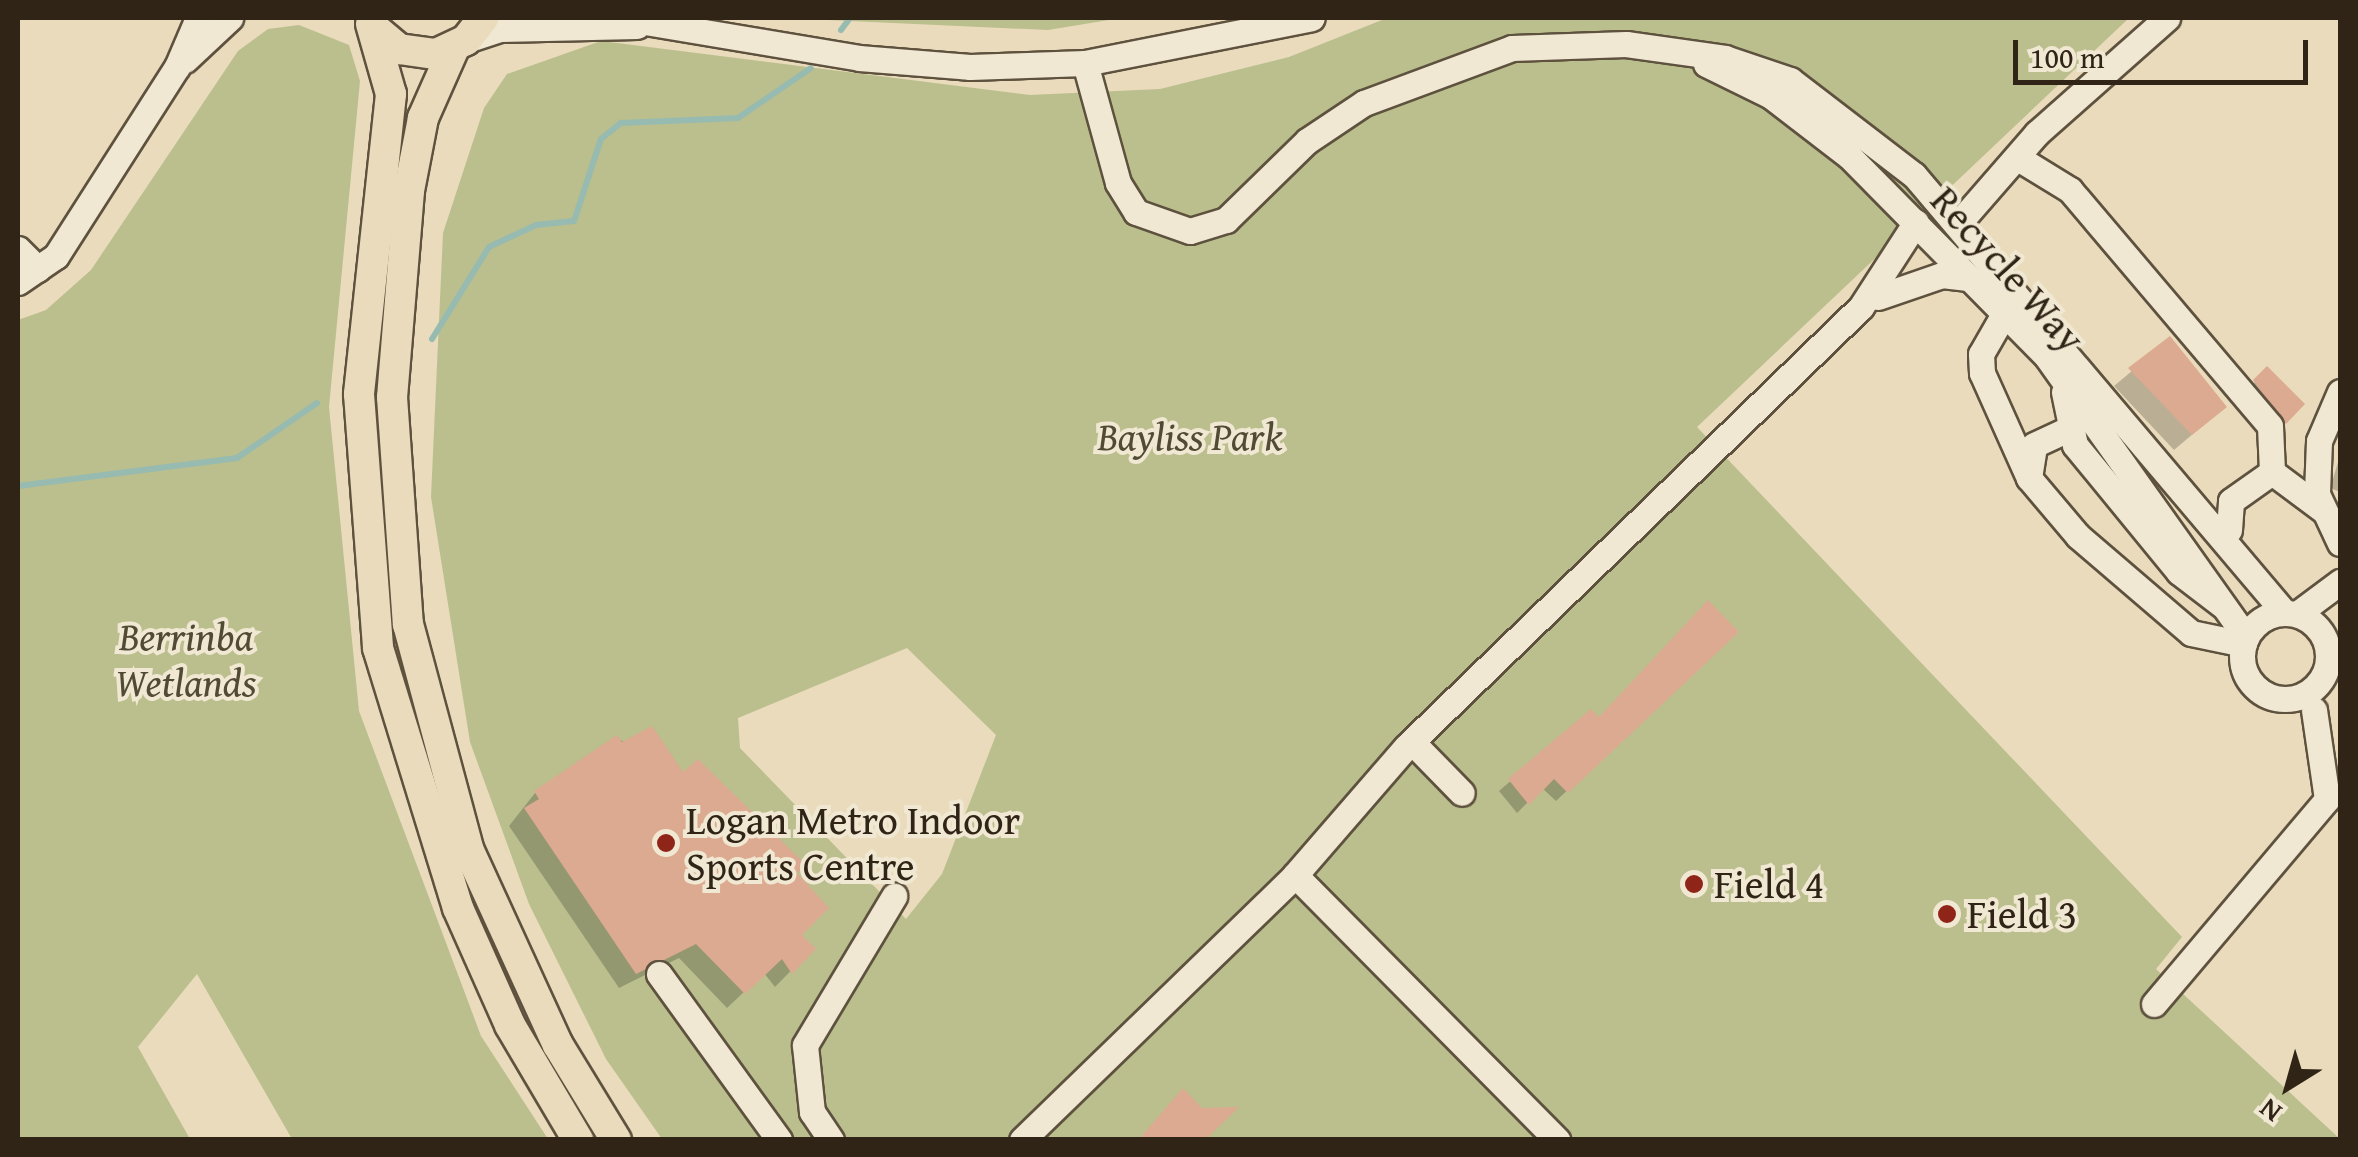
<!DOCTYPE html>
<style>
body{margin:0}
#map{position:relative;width:2358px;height:1157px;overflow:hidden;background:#e9dbbb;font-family:"Gentium Book Plus",serif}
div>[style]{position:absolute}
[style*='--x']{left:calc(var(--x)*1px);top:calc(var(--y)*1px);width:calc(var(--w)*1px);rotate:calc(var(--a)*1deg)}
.green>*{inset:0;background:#babf8d}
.shadow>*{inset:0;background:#0003}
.stream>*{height:6px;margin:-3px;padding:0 3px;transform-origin:3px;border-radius:3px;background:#97bbb0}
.building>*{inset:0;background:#dcaa90}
.roads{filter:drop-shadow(2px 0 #5e523f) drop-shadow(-2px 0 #5e523f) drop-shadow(0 2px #5e523f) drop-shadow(0 -2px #5e523f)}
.minor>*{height:25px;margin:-12.5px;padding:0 12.5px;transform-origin:12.5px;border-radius:12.5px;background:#f1e8d3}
.minor>.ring{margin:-12.5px;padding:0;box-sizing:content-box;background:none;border:25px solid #f1e8d3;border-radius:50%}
.major>*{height:30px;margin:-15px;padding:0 15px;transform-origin:15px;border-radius:15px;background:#e9dbbb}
.dots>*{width:28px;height:28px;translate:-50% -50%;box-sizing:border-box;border:5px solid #f1e8d3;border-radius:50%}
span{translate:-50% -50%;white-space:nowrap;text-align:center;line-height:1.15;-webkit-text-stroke:8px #f1e8d3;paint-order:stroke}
.street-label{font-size:40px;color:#302416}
.park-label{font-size:40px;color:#524b34;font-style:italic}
.poi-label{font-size:40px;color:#302416}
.left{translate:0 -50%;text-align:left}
.frame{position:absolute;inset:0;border:20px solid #302416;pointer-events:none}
.north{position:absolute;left:2238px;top:1037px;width:100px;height:100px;-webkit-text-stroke:8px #f1e8d3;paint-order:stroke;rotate:217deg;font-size:28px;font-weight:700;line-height:40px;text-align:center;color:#302416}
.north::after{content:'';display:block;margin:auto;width:35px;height:45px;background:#302416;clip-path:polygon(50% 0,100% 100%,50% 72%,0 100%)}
.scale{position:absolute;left:2013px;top:40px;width:295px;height:45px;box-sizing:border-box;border:5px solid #302416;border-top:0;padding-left:12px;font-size:30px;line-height:35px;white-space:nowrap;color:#302416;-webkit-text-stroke:8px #f1e8d3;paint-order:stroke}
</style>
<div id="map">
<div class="green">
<div style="clip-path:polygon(785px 18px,1121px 18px,1048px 30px)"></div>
<div style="clip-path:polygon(evenodd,1387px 18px,2129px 18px,1697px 427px,2182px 937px,2156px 969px,2340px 1139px,662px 1139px,606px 1059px,529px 904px,470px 742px,431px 497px,443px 233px,484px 108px,507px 74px,601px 41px,1030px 95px,1160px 89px,1289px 57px,1387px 18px,907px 648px,996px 735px,942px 874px,906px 919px,740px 748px,738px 718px,907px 648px)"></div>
<div style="clip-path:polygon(299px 25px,349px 45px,360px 81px,329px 407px,359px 711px,481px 1036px,548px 1139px,292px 1139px,197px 974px,138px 1047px,190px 1139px,18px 1139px,18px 320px,46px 310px,91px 270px,238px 51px,268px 29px)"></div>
</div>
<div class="shadow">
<div style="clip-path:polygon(2170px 339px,2207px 422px,2174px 450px,2114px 386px)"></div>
<div style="clip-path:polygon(2267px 370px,2302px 404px,2277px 429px,2247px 390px)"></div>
<div style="clip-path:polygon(2340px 456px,2340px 492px,2330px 488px)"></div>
<div style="clip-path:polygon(1736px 632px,1556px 801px,1542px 788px,1517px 813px,1499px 791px,1591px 712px,1599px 720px)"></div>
<div style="clip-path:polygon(617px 738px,683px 775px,698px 762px,803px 865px,794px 874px,799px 935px,812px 949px,775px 987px,764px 973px,727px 1008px,679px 958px,619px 988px,509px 826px,535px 793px)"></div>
</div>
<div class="stream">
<div style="--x:841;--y:30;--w:15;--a:-53"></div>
<div style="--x:432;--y:339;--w:108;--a:-58.2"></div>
<div style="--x:489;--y:247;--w:52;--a:-25.1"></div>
<div style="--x:536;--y:225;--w:38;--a:-6"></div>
<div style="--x:574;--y:221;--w:86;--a:-71.8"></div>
<div style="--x:601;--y:139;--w:26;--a:-39"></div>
<div style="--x:621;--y:123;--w:117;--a:-2.4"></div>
<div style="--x:738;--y:118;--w:88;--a:-34.4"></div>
<div style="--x:18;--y:486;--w:221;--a:-7.3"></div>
<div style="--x:237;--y:458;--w:97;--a:-34.5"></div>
</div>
<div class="building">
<div style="clip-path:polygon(2170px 336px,2227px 407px,2192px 435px,2128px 368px)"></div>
<div style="clip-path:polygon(2267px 366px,2305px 404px,2286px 424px,2253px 380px)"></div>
<div style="clip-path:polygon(1708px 600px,1739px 632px,1568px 793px,1554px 779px,1529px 805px,1508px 779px,1591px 709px,1599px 717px)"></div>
<div style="clip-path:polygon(652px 726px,683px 772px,698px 759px,806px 865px,797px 873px,829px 908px,802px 935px,816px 949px,792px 974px,782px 959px,745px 994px,696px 944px,636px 974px,524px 808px,539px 799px,534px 791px,617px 735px,622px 742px)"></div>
<div style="clip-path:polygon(1183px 1088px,1202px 1108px,1239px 1107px,1205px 1140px,1138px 1140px)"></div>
</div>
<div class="roads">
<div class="minor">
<div style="--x:621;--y:18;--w:241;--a:9.5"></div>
<div style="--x:859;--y:58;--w:111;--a:4.6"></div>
<div style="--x:970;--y:67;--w:115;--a:-2"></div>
<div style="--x:1085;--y:63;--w:231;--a:-11.2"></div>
<div style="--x:466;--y:40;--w:36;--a:-18"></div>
<div style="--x:500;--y:29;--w:137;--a:-1.3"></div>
<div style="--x:185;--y:60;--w:62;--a:-43"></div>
<div style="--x:1085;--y:63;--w:124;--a:74.6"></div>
<div style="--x:1118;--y:183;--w:34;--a:58"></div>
<div style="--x:1136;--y:212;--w:57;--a:19.4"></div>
<div style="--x:1190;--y:231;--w:38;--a:-17"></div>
<div style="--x:1226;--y:220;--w:113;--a:-44.3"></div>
<div style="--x:1307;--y:141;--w:69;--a:-33.7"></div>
<div style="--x:1364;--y:103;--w:158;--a:-20.4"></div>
<div style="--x:1512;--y:48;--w:114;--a:-2"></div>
<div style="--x:1626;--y:44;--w:100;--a:8"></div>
<div style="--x:1725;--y:58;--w:69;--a:18.7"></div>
<div style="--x:1790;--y:80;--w:156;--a:37.5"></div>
<div style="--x:1914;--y:175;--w:573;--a:49.75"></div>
<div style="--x:1706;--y:64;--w:72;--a:26.2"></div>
<div style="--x:1771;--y:96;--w:98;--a:37.6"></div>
<div style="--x:1849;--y:156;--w:282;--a:45.4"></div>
<div style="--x:2047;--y:357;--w:344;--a:54.6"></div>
<div style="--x:2018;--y:158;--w:61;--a:31.6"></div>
<div style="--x:2070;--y:190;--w:309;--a:49.7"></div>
<div style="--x:2270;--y:426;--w:46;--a:87.5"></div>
<div style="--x:1957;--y:225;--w:122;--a:-49"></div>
<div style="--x:2037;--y:133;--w:174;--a:-41.5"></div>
<div style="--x:18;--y:249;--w:28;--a:45"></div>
<div style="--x:18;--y:282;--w:46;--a:-34.4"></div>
<div style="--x:56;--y:256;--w:224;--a:-57.4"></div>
<div style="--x:177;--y:67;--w:53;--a:-66.8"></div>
<div style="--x:1878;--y:297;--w:68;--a:-19"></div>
<div style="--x:1942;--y:275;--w:26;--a:7"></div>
<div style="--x:2004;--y:314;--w:46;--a:119.9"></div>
<div style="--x:1981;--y:354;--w:19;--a:87"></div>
<div style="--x:1982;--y:373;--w:115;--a:65.9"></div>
<div style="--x:2029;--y:478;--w:76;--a:49.8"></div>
<div style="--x:2078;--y:536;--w:149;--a:40.6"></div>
<div style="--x:2191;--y:633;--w:54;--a:11.7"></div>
<div style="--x:2064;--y:392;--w:54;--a:78.3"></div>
<div style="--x:2075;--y:445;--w:164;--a:50.7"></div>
<div style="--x:2179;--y:572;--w:54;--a:37.5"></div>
<div style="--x:2340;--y:392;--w:53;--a:113.2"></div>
<div style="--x:2319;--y:441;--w:53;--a:92.2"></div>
<div style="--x:2317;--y:494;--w:54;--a:64.9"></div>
<div style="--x:2029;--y:478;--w:33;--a:-81"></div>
<div style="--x:2034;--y:445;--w:35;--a:-25"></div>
<div style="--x:2229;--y:530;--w:29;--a:-86"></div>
<div style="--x:2231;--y:501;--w:50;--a:-35.3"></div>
<div style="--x:2272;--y:472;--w:64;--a:36.7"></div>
<div class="ring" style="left:2242px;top:613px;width:61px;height:61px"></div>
<div style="--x:2297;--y:614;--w:54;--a:-36.7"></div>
<div style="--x:1412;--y:742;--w:71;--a:45.6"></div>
<div style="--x:1295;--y:875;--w:373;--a:45.3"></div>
<div style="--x:659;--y:974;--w:205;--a:54.1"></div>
<div style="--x:2154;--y:1004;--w:268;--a:-49.8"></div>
<div style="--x:2327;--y:799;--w:90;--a:-98.3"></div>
<div style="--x:831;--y:1140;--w:34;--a:-124"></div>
<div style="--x:812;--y:1112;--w:67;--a:-96"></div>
<div style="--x:805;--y:1045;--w:174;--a:-59.1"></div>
<div style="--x:1022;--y:1140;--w:380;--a:-44.1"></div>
<div style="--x:1295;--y:875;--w:169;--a:-49.1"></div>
<div style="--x:1406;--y:747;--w:633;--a:-44.04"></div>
<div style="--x:1861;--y:307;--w:101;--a:-57.1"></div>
</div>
<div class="major">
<div style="--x:371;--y:24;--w:73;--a:74.1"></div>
<div style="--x:391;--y:94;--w:302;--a:96.1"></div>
<div style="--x:359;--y:394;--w:255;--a:85.7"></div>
<div style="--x:378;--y:648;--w:272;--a:72.9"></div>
<div style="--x:458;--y:908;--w:128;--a:66"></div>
<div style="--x:510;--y:1025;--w:134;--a:59.4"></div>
<div style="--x:374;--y:28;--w:33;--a:40"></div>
<div style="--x:399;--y:49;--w:37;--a:8"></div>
<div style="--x:436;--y:54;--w:33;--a:-25"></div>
<div style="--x:466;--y:40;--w:28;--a:-52"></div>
<div style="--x:454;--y:48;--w:77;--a:113.9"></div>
<div style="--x:423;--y:118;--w:74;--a:100.9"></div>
<div style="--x:409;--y:191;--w:207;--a:94.7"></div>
<div style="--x:392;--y:397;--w:228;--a:86"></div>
<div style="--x:408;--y:624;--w:235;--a:75"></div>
<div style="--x:469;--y:851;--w:213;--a:65.4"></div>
<div style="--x:558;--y:1045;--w:111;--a:58.6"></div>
</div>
</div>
<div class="dots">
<div style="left:666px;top:843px;background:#8f2418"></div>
<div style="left:1694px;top:884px;background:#8f2418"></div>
<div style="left:1947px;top:914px;background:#8f2418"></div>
</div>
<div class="street-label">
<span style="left:2008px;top:269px;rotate:48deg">Recycle Way</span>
</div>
<div class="park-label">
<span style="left:1190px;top:436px">Bayliss Park</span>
<span style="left:186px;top:659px">Berrinba<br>Wetlands</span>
</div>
<div class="poi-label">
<span class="left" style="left:686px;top:843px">Logan Metro Indoor<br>Sports Centre</span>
<span class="left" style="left:1714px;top:884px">Field 4</span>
<span class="left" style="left:1967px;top:914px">Field 3</span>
</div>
<div class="frame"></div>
<div class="north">N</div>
<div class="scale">100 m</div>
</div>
